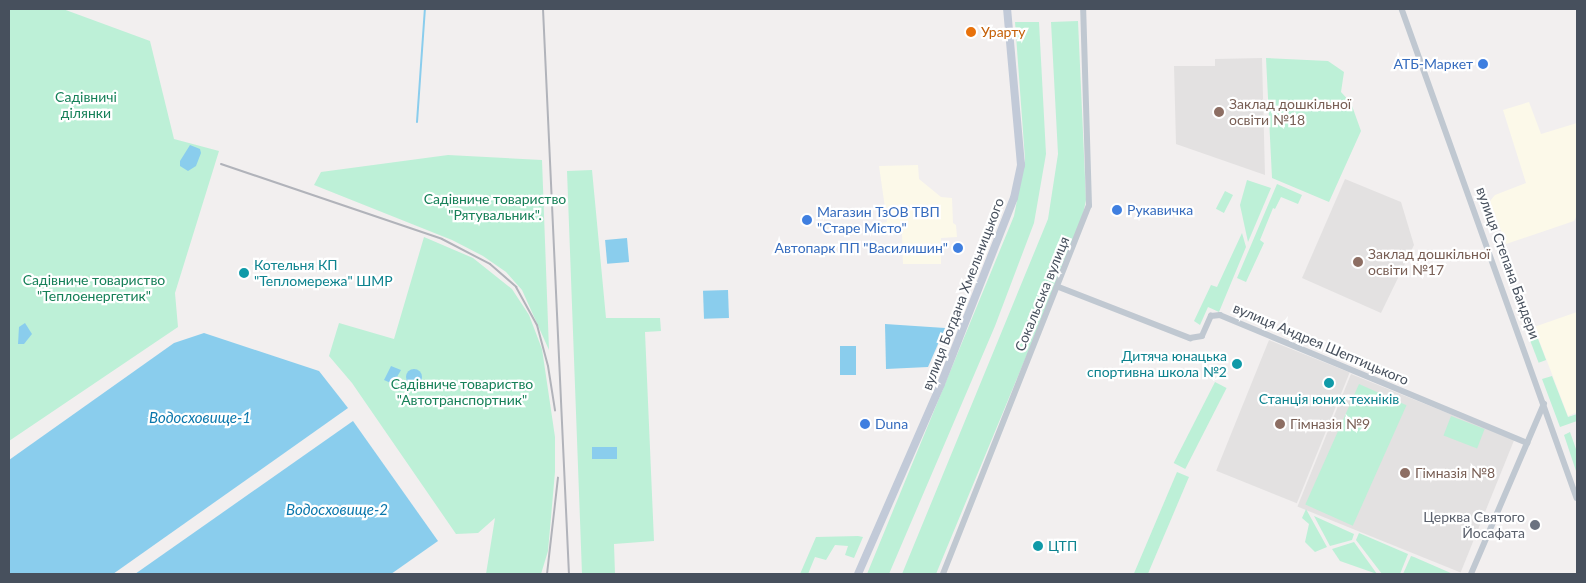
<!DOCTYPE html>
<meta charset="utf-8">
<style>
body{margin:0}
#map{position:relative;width:1586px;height:583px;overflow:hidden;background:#f2efef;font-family:Lato,sans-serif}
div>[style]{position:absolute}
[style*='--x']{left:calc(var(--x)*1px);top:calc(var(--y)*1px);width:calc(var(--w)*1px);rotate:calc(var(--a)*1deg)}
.commercial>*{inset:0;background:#fcf9e9}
.education>*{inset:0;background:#e3e1e1;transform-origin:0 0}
.green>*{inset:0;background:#bdf0d7;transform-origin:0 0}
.water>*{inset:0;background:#8acded;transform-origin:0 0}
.round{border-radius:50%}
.stream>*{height:2px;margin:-1px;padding:0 1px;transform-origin:1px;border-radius:1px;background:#8acded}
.street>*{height:5.5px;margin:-2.75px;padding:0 2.75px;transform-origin:2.75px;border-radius:2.75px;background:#c0c8d1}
.secondary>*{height:8px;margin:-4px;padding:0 4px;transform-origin:4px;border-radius:4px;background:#c2cad8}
.rail>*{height:2px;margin:-1px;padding:0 1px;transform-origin:1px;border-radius:1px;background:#b1b3ba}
.dots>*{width:14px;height:14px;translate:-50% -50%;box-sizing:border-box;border:2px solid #fff;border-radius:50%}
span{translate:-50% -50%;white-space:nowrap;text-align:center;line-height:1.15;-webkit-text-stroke:4.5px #fff;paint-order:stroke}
.food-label{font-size:14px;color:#c56008}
.left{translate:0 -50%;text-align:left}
.shop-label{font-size:14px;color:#366cbe}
.right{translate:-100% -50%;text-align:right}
.park-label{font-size:14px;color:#168058}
.education-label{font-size:14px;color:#785e54}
.street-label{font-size:14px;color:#47505d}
.culture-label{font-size:14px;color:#0d838f}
.worship-label{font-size:14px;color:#5b616d}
.water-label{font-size:15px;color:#0a77ac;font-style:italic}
.frame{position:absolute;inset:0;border:10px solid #47505d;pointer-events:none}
</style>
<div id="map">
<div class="commercial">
<div style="clip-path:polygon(1529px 102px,1541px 134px,1577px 123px,1577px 215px,1574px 221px,1506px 244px,1490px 201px,1495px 195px,1526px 183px,1503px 110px)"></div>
<div style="clip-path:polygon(918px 165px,919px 179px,941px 197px,952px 198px,953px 223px,956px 225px,957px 237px,941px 238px,941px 264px,903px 264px,902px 234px,881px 235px,881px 223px,887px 222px,879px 166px)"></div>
<div style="clip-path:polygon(1577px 312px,1577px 412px,1568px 416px,1534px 327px)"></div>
</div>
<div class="education">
<div style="clip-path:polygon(1262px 58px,1265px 175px,1176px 144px,1174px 66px,1215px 66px,1215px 59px)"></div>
<div style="clip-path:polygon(1345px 179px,1401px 202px,1414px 245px,1381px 313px,1302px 278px)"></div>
<div style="left:1269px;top:340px;width:87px;height:141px;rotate:22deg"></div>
<div style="left:1351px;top:374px;width:176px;height:143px;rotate:22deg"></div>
</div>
<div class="green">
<div style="clip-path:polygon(9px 9px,63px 9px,150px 41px,174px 139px,219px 151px,175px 293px,178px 327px,9px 441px)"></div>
<div style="clip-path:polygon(1078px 21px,1086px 200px,1081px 224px,936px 574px,902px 574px,1048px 219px,1058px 154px,1051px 22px)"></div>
<div style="clip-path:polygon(1015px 22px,1039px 22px,1046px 154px,1034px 223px,995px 326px,889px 574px,867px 574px,1014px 216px,1025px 159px)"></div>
<div style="clip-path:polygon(1266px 58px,1328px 61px,1344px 72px,1341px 92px,1351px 103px,1361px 131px,1329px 202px,1272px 178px)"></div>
<div style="clip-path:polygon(448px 155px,542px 160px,549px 350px,522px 290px,506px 272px,483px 256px,452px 240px,314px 185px,321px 172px)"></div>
<div style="clip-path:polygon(592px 170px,606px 318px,660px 318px,661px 331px,645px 332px,654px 541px,614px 544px,615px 574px,582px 574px,567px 171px)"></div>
<div style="clip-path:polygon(1247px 180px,1271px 188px,1248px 242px,1240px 205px)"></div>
<div style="clip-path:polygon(1277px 184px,1302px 195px,1298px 204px,1281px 197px,1275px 209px,1273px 208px,1260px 240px,1264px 243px,1246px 282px,1237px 278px)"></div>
<div style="left:1225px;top:191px;width:9px;height:20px;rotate:27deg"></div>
<div style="clip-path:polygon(1242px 233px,1246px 247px,1219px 312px,1208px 307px,1200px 325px,1194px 321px,1211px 285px,1217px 287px)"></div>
<div style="clip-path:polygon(424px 237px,473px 258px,512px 289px,529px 315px,542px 349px,555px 437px,555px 472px,548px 551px,541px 574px,486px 574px,495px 518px,478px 533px,456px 534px,352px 383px,329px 356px,339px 323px,394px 339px)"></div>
<div style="left:1535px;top:331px;width:31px;height:8px;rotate:69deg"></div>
<div style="clip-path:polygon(1552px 376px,1568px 417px,1577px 414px,1577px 421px,1560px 427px,1542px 379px)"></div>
<div style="left:1215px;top:382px;width:13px;height:91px;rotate:27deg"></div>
<div style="left:1359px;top:384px;width:52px;height:132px;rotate:24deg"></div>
<div style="left:1451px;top:416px;width:36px;height:21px;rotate:21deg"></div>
<div style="clip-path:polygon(1570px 432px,1577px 452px,1577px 474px,1564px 435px)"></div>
<div style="left:1177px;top:472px;width:13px;height:111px;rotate:23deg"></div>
<div style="clip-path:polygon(1306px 509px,1327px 547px,1315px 552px,1305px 542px,1309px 524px,1302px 518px)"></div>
<div style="clip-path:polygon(1314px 516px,1354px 534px,1352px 540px,1330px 546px)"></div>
<div style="clip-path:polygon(1359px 533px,1408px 554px,1400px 574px,1382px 574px,1356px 540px)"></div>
<div style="clip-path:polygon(816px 537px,858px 536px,863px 537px,854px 558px,845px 555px,848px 546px,835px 545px,826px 560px,815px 557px,808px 574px,800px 574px)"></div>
<div style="clip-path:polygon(1354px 542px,1377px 574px,1340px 561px,1332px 549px)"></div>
<div style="clip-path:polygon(1411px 556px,1414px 557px,1453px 574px,1403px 574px)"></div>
</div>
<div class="water">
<div style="clip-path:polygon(190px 145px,200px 149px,201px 153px,196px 166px,188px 171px,180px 166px,180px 161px)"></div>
<div style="left:627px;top:238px;width:24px;height:22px;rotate:85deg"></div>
<div style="left:728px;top:290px;width:28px;height:25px;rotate:88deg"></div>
<div style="clip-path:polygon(25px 323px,32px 334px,24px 344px,18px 344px,19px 327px)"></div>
<div style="clip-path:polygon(885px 324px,945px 328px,928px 367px,886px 369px)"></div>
<div style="clip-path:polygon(204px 333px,319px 371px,348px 408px,113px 574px,9px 574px,9px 460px,174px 343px)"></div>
<div style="left:856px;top:346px;width:29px;height:16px;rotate:90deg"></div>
<div style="clip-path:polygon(391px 366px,401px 370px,393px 384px,384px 380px)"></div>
<div class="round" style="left:406px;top:369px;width:16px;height:16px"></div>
<div style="clip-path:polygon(353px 421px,438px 541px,391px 574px,135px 574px)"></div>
<div style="left:592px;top:447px;width:25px;height:12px"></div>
</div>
<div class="stream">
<div style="--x:417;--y:122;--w:113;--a:-86"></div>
</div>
<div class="street">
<div style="--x:1402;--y:9;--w:519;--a:70.31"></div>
<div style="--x:1059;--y:287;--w:141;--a:21.3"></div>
<div style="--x:1190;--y:338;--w:12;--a:-9"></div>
<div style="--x:1202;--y:336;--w:22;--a:-66"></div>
<div style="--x:1211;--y:316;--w:9;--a:-6"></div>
<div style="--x:1220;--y:315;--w:333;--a:22.6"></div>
<div style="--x:943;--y:574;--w:396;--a:-68.4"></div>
<div style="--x:1089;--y:206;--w:197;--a:-91.7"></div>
<div style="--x:1471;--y:574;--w:185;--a:-66.8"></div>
</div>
<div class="secondary">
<div style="--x:858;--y:574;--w:207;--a:-66.4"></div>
<div style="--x:941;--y:384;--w:200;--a:-68.6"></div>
<div style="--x:1014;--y:198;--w:34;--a:-78"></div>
<div style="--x:1021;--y:165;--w:157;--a:-95.1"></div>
</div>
<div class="rail">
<div style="--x:543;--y:9;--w:566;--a:87.37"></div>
<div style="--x:221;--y:164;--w:233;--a:18.7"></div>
<div style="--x:442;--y:239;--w:54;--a:27.5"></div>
<div style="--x:490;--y:264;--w:35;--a:41"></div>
<div style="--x:516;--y:287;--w:43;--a:61.1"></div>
<div style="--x:537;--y:325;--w:42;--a:75"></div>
<div style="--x:548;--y:366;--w:45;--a:81"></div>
<div style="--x:547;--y:574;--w:97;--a:-83.5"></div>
</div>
<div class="dots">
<div style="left:971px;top:32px;background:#e8710a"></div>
<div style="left:1483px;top:64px;background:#3f7fe0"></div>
<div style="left:1219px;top:112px;background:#8d6e63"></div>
<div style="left:1117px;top:210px;background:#3f7fe0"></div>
<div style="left:807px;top:220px;background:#3f7fe0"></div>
<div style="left:958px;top:248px;background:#3f7fe0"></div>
<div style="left:1358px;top:262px;background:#8d6e63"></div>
<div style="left:244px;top:273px;background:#0f9aa8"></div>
<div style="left:1237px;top:364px;background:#0f9aa8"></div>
<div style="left:1329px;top:383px;background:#0f9aa8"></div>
<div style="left:865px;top:424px;background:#3f7fe0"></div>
<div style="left:1280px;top:424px;background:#8d6e63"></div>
<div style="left:1405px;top:473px;background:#8d6e63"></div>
<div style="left:1535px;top:525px;background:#6b7280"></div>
<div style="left:1038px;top:546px;background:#0f9aa8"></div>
</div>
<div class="food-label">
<span class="left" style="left:981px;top:32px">Урарту</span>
</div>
<div class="shop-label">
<span class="right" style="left:1473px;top:64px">АТБ-Маркет</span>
<span class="left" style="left:1127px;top:210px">Рукавичка</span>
<span class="left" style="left:817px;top:220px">Магазин ТзОВ ТВП<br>"Старе Місто"</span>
<span class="right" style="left:948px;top:248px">Автопарк ПП "Василишин"</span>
<span class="left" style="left:875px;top:424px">Duna</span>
</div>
<div class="park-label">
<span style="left:86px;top:105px">Садівничі<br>ділянки</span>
<span style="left:495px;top:207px">Садівниче товариство<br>"Рятувальник".</span>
<span style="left:94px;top:288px">Садівниче товариство<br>"Теплоенергетик"</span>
<span style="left:462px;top:392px">Садівниче товариство<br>"Автотранспортник"</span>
</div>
<div class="education-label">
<span class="left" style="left:1229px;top:112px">Заклад дошкільної<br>освіти №18</span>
<span class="left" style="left:1368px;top:262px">Заклад дошкільної<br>освіти №17</span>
<span class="left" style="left:1290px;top:424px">Гімназія №9</span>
<span class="left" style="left:1415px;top:473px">Гімназія №8</span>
</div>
<div class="street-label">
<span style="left:1508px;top:263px;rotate:70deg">вулиця Степана Бандери</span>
<span style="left:963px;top:294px;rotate:-69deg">вулиця Богдана Хмельницького</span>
<span style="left:1042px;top:294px;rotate:-68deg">Сокальська вулиця</span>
<span style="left:1321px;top:344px;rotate:23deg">вулиця Андрея Шептицького</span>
</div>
<div class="culture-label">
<span class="left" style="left:254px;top:273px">Котельня КП<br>"Тепломережа" ШМР</span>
<span class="right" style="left:1227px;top:364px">Дитяча юнацька<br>спортивна школа №2</span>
<span style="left:1329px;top:399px">Станція юних техніків</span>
<span class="left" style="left:1048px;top:546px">ЦТП</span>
</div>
<div class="worship-label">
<span class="right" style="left:1525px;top:525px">Церква Святого<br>Йосафата</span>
</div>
<div class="water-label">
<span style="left:200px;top:418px">Водосховище-1</span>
<span style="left:337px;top:510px">Водосховище-2</span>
</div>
<div class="frame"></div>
</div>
